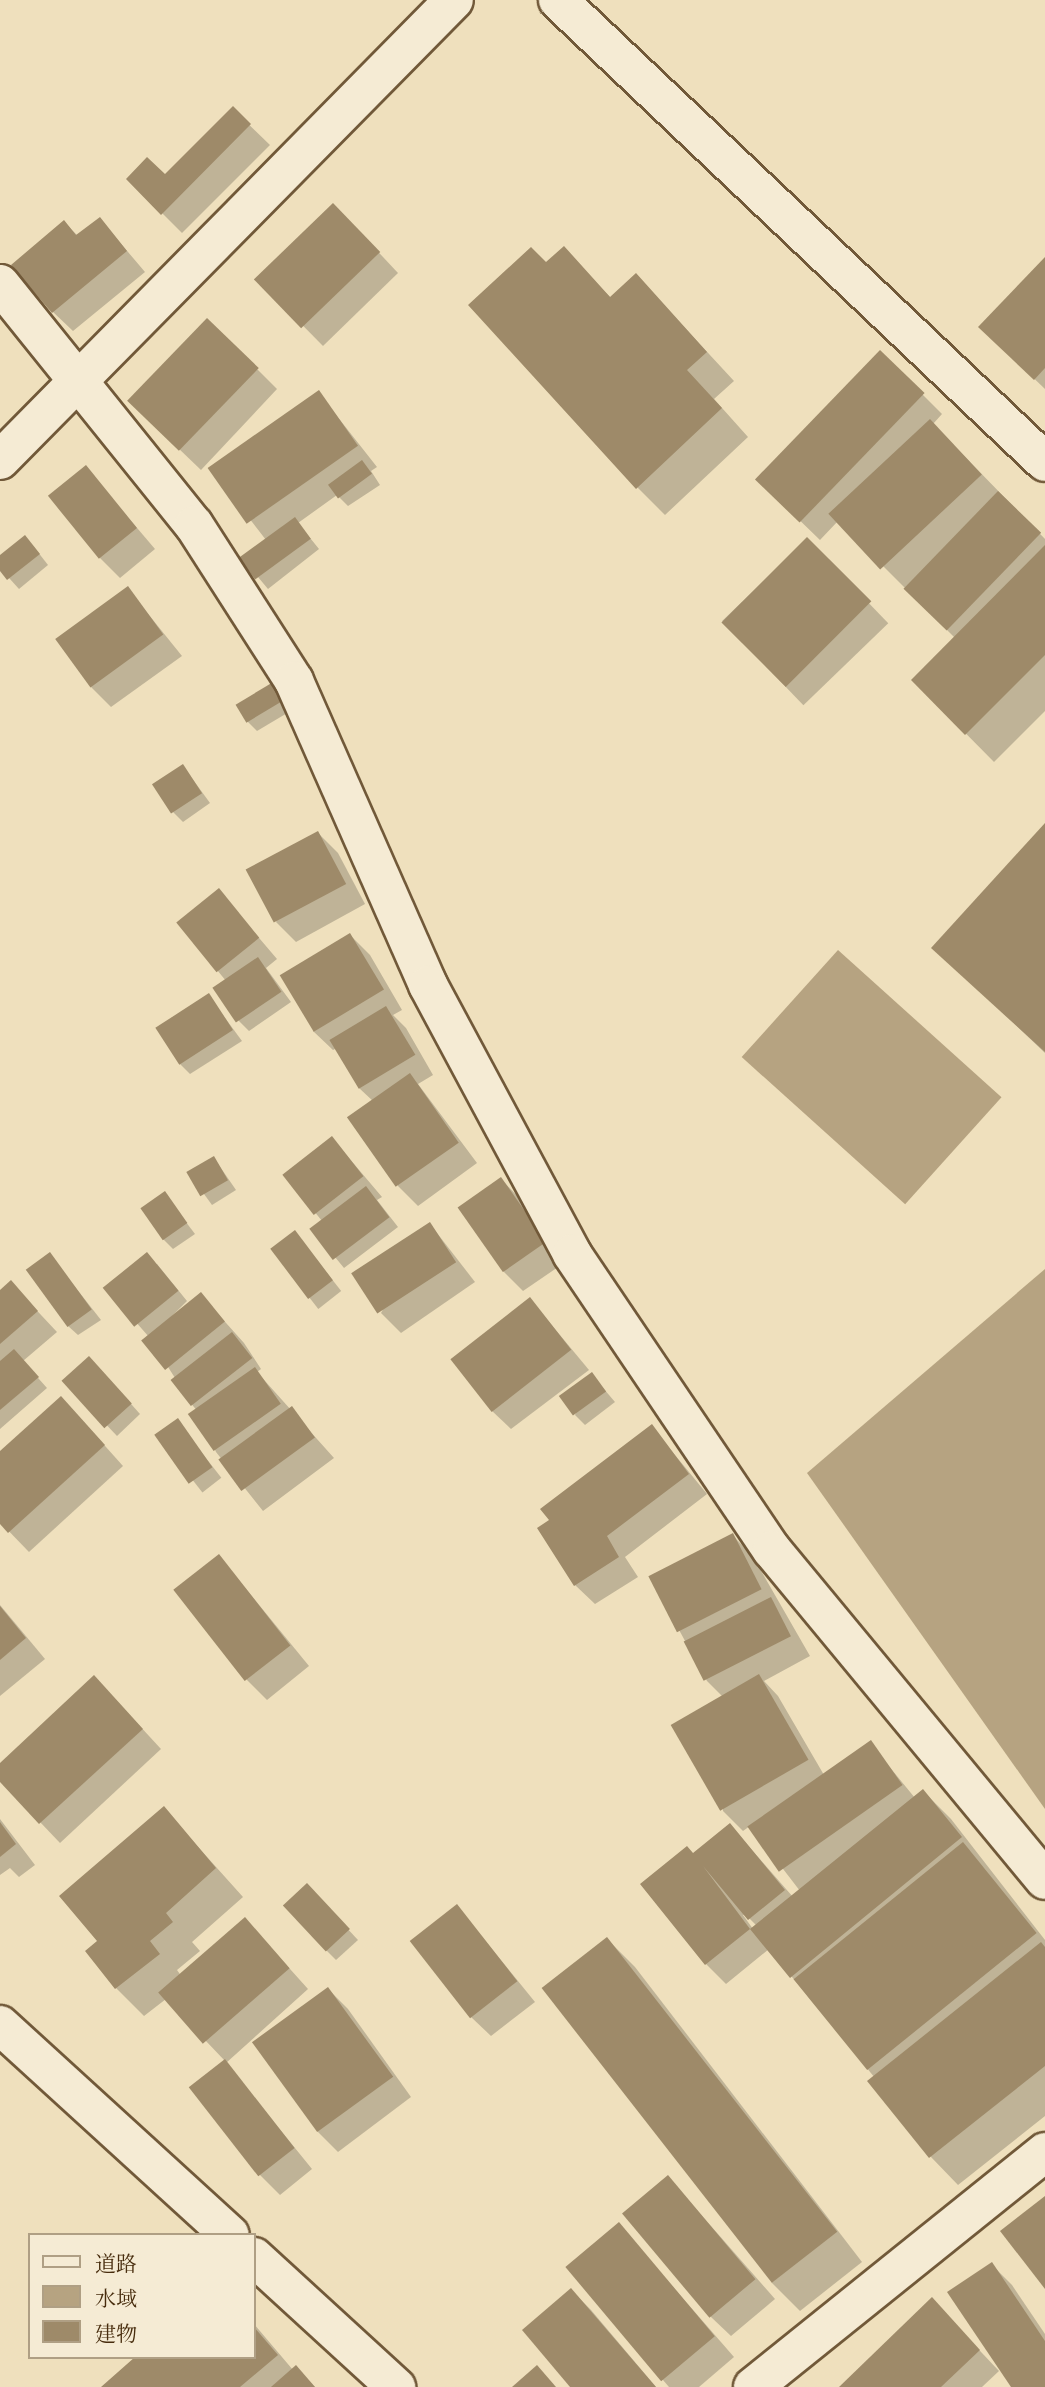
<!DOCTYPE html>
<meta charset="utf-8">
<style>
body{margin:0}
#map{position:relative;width:1045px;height:2387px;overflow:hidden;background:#efe0bd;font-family:"Libre Caslon Text","Noto Serif JP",serif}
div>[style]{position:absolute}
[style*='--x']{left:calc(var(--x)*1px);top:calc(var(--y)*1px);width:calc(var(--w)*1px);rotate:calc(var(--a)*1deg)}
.water>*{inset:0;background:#b6a381;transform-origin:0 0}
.shadow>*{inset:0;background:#0003;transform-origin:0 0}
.building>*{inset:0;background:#9e8a69;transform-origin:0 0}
.roads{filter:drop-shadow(2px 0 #715939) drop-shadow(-2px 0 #715939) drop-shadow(0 2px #715939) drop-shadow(0 -2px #715939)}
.minor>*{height:38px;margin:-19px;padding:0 19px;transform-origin:19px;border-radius:19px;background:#f5ebd4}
span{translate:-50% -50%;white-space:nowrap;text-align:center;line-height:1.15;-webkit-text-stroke:6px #f5ebd4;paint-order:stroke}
.legend{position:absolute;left:28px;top:2233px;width:228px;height:126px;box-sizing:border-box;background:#f5ebd4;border:2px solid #af9f84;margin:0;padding:9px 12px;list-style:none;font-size:21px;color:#472c0d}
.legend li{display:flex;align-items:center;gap:14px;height:35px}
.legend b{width:35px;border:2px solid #af9f84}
</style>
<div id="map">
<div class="water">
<div style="left:838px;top:950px;width:220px;height:144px;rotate:42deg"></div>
<div style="clip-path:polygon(1045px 1269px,1045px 1809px,807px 1473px)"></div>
</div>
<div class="shadow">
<div style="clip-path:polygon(233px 109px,270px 145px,182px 233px,128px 179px,165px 177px)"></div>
<div style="clip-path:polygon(100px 219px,145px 272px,73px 331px,53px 312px,64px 222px,78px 236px)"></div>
<div style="clip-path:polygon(353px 225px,398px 273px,323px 346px,258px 280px)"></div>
<div style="clip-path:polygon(564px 249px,611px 298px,636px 275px,734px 381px,714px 399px,748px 437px,665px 515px,637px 487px,546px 265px)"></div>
<div style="clip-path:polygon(1045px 259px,1045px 389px,1000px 346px)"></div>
<div style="clip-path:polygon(880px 352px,942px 414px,933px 424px,1045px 539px,1045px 711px,994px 762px,913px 680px,955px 638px,838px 521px,820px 540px,757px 479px)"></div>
<div style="clip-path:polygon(257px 369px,277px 389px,201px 470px,151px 422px)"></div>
<div style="clip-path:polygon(318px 392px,377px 467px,371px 471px,380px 485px,348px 506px,337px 495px,298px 523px,319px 549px,268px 589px,242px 558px,266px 540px,211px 469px)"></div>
<div style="clip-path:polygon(86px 468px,155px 549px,120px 578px,100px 558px)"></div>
<div style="left:807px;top:539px;width:117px;height:118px;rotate:46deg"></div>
<div style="clip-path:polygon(34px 547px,48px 565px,19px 589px,0 568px,0 557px)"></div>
<div style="clip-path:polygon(128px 589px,182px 656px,111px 707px,91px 687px)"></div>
<div style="clip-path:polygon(275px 683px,294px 709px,257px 731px,247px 721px)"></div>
<div style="clip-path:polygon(183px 766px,210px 803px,183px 822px,173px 812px)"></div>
<div style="clip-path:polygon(1045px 825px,1045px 1053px,934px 947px)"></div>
<div style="clip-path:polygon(318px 833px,338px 853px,365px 904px,296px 942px,276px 922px)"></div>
<div style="clip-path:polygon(219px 891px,277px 959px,266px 968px,291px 1002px,249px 1031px,239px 1021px,226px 981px,179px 923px)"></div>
<div style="clip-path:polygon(350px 935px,370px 955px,402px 1010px,393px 1015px,406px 1028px,433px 1075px,418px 1084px,477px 1163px,418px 1206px,398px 1186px,374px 1102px,359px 1088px,337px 1048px,333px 1050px,313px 1031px)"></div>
<div style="clip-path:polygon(209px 996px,242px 1041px,190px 1074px,180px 1064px)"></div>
<div style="clip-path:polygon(332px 1138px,382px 1197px,377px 1200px,398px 1227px,344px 1268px,312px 1229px,322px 1221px,285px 1175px)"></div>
<div style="clip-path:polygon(214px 1158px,236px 1190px,212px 1205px,188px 1172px)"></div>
<div style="clip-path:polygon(501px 1179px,520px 1199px,564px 1263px,523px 1291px,503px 1271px,460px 1207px)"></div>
<div style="clip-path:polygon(164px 1193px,195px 1234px,173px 1249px,163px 1239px)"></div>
<div style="clip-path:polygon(430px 1224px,475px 1282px,401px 1333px,381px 1313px)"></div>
<div style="left:295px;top:1232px;width:75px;height:29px;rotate:52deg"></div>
<div style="clip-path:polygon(50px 1255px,101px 1320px,78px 1335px,68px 1326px)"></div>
<div style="clip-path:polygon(157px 1264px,187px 1301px,159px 1329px,201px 1295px,244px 1343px,261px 1369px,257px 1372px,334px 1458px,263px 1511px,216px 1452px,198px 1412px,172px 1380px,175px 1378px,149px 1337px,106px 1288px)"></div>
<div style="clip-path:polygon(11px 1283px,57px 1332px,23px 1361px,47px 1388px,0 1429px,0 1293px)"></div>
<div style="clip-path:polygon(530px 1299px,589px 1370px,511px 1429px,491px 1410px)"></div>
<div style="clip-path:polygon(99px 1368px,140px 1414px,117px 1436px,65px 1381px)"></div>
<div style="clip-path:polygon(592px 1375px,615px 1402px,585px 1425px,575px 1415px)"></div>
<div style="clip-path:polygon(80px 1418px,123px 1466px,29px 1552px,0 1522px,0 1454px)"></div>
<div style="left:177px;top:1421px;width:72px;height:24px;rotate:52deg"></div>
<div style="clip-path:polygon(652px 1427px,707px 1494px,625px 1557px,638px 1577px,595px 1604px,575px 1585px,551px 1521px)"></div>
<div style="clip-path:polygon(evenodd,732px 1535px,752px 1555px,810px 1656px,764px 1681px,778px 1696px,824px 1775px,870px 1743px,915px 1798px,923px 1791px,951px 1819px,1045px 1940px,1045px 2116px,958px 2185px,931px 2157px,870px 2082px,875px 2078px,769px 1949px,726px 1984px,706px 1964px,694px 1855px,730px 1825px,793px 1897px,800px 1891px,750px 1826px,743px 1831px,723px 1811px,723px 1697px,707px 1681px,650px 1577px,732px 1535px,745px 1914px,757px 1926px,753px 1929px,743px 1915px,745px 1914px)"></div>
<div style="clip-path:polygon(219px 1556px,309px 1666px,267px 1700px,247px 1680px)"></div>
<div style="clip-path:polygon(0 1605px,45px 1659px,0 1696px)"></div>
<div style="clip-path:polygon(114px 1698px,161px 1749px,60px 1843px,0 1780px,0 1765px)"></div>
<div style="clip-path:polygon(164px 1809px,243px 1897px,192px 1942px,200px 1951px,177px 1970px,182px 1977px,264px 1940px,308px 1989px,226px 2063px,312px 2169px,280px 2195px,260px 2175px,225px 2061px,166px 1999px,144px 2016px,116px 1988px,100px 1942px)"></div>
<div style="clip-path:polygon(0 1819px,35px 1865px,19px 1877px,10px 1868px,0 1875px)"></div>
<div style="clip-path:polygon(317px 1896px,358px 1940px,336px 1960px,326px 1950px)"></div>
<div style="clip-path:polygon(457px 1906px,535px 2002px,491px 2036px,471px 2017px)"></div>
<div style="clip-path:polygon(607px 1939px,635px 1967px,862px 2262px,800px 2311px,772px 2283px)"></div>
<div style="clip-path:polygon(328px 1989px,348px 2009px,411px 2097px,338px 2152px,318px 2132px)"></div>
<div style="clip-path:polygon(668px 2177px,775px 2299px,731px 2336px,711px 2317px)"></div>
<div style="clip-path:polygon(619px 2225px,734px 2357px,699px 2387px,669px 2387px,568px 2269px)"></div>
<div style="clip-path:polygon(992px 2265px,1012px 2285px,1045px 2334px,1045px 2387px,1013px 2387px)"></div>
<div style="clip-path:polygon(571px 2290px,591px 2310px,656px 2387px,573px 2387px)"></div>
<div style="clip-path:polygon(932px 2300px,999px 2371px,982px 2387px,842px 2387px)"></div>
<div style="clip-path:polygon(254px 2324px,293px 2370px,296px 2368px,315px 2387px,103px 2387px,254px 2357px)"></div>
</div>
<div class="building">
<div style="clip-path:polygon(233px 106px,251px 124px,161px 215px,126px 179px,147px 157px,165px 174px)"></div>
<div style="left:333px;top:203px;width:68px;height:110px;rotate:46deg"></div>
<div style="clip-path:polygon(100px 217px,127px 251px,52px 313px,11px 265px,64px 220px,76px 235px)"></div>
<div style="clip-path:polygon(564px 246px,610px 297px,636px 273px,707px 352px,687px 370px,722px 408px,636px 489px,468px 305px,531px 247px,546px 262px)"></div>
<div style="clip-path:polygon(1045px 257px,1045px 368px,1034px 380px,978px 327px)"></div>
<div style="left:207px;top:318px;width:72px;height:115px;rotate:44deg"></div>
<div style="left:880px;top:350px;width:62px;height:180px;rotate:44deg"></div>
<div style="left:319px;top:390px;width:68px;height:136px;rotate:55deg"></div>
<div style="left:930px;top:419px;width:76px;height:139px;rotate:47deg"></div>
<div style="left:362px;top:460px;width:17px;height:42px;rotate:54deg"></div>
<div style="left:86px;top:465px;width:81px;height:49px;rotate:51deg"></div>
<div style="left:998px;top:491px;width:60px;height:136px;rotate:44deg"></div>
<div style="left:295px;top:517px;width:27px;height:69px;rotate:54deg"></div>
<div style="clip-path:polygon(25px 535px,40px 554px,7px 580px,0 571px,0 555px)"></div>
<div style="left:807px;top:537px;width:91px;height:121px;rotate:45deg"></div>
<div style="clip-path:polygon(1045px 545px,1045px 655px,965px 735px,911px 680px)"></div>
<div style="left:128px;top:586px;width:60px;height:90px;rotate:54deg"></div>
<div style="left:275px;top:681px;width:21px;height:46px;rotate:59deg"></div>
<div style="left:183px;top:764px;width:35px;height:37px;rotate:57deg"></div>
<div style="clip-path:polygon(1045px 823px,1045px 1052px,931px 948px)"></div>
<div style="left:318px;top:831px;width:60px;height:82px;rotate:62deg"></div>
<div style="left:219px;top:888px;width:64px;height:55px;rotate:51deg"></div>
<div style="left:350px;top:933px;width:66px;height:82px;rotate:59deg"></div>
<div style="left:258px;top:957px;width:42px;height:55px;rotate:56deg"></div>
<div style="left:209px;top:993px;width:44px;height:64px;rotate:57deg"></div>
<div style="left:386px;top:1006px;width:57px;height:66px;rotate:59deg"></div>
<div style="left:410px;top:1073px;width:85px;height:77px;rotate:55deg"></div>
<div style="left:332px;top:1136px;width:51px;height:63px;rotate:52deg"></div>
<div style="left:214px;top:1156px;width:28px;height:32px;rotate:60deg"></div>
<div style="left:501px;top:1177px;width:79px;height:53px;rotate:55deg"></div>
<div style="left:366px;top:1186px;width:39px;height:71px;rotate:53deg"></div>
<div style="left:165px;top:1191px;width:39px;height:30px;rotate:55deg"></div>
<div style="left:430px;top:1222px;width:48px;height:94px;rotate:57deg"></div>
<div style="left:295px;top:1230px;width:63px;height:31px;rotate:53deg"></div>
<div style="left:50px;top:1252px;width:71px;height:30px;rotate:54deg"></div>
<div style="left:147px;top:1252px;width:50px;height:57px;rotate:51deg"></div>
<div style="clip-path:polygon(11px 1280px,38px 1311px,0 1344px,0 1290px)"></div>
<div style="left:201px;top:1292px;width:38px;height:77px;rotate:51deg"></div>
<div style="left:530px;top:1297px;width:67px;height:101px;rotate:52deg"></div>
<div style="left:232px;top:1332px;width:33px;height:78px;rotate:52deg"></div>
<div style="clip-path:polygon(14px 1349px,39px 1377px,0 1410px,0 1361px)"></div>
<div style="left:89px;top:1356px;width:64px;height:37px;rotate:48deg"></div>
<div style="left:255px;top:1367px;width:45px;height:82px;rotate:55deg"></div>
<div style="left:592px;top:1372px;width:24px;height:41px;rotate:54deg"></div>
<div style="clip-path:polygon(61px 1396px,105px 1445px,8px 1533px,0 1524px,0 1451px)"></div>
<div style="left:292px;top:1406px;width:39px;height:91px;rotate:54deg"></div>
<div style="left:178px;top:1418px;width:60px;height:29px;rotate:55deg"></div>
<div style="clip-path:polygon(652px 1424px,689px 1474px,607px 1536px,619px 1557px,574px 1586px,537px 1528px,549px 1520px,540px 1509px)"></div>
<div style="left:733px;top:1533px;width:63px;height:95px;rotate:63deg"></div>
<div style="left:219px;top:1554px;width:116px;height:58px;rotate:52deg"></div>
<div style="left:771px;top:1597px;width:44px;height:98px;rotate:63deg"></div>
<div style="clip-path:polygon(0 1606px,26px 1638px,0 1660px)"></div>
<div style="left:759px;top:1674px;width:99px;height:102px;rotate:60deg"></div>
<div style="clip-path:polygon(94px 1675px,143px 1729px,39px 1824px,0 1782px,0 1763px)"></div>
<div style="left:871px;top:1740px;width:55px;height:151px;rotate:55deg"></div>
<div style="clip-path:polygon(923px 1789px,962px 1837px,790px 1978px,750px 1929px,705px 1965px,640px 1884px,687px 1846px,693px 1853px,730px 1823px,785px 1890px,748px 1920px,703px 1866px,750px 1929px)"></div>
<div style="clip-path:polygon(164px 1806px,216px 1868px,166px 1913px,173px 1922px,150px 1941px,160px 1954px,115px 1989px,85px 1951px,97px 1941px,59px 1896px)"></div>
<div style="clip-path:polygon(0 1822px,16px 1844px,0 1857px)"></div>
<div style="left:963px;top:1842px;width:117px;height:218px;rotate:51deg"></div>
<div style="left:307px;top:1883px;width:63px;height:33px;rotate:47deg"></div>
<div style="left:457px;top:1904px;width:98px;height:60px;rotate:52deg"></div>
<div style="left:245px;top:1917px;width:68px;height:115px;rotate:49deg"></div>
<div style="left:607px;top:1937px;width:374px;height:83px;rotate:52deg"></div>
<div style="clip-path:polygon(1041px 1942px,1045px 1947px,1045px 2066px,929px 2158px,867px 2081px)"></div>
<div style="left:328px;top:1987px;width:111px;height:94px;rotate:54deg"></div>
<div style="left:225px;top:2059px;width:113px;height:46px;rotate:52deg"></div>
<div style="left:668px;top:2175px;width:136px;height:60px;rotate:50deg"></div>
<div style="clip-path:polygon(1045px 2196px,1045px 2289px,1000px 2231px)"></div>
<div style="left:619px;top:2222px;width:149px;height:70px;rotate:50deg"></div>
<div style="clip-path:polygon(992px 2262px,1045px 2341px,1045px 2387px,1011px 2387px,947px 2292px)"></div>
<div style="clip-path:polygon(571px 2288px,656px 2387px,570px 2387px,522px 2330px)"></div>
<div style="clip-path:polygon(932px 2297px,980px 2350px,941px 2387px,839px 2387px)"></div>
<div style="clip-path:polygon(254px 2327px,278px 2355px,240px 2387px,101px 2387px,135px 2357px,254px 2357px)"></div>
<div style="clip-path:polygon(296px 2365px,315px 2387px,271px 2387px)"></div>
<div style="clip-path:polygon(537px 2365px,556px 2387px,512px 2387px)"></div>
</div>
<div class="roads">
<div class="minor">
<div style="--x:558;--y:0;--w:671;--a:43.49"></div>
<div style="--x:0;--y:284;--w:309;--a:51.2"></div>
<div style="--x:194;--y:525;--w:185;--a:57.3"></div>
<div style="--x:294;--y:681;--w:332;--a:66.2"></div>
<div style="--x:428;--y:985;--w:305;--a:61.8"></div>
<div style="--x:572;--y:1254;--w:357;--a:56"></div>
<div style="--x:772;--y:1550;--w:428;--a:50.4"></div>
<div style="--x:0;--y:460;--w:646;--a:-45.38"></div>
<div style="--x:0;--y:2025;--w:311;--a:42.4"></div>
<div style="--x:254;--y:2257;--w:193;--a:42.5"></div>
<div style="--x:753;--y:2387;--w:375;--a:-38.8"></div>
</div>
</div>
<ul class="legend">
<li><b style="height:9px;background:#f5ebd4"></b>道路</li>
<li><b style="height:19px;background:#b6a381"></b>水域</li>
<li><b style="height:19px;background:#9e8a69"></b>建物</li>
</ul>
</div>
